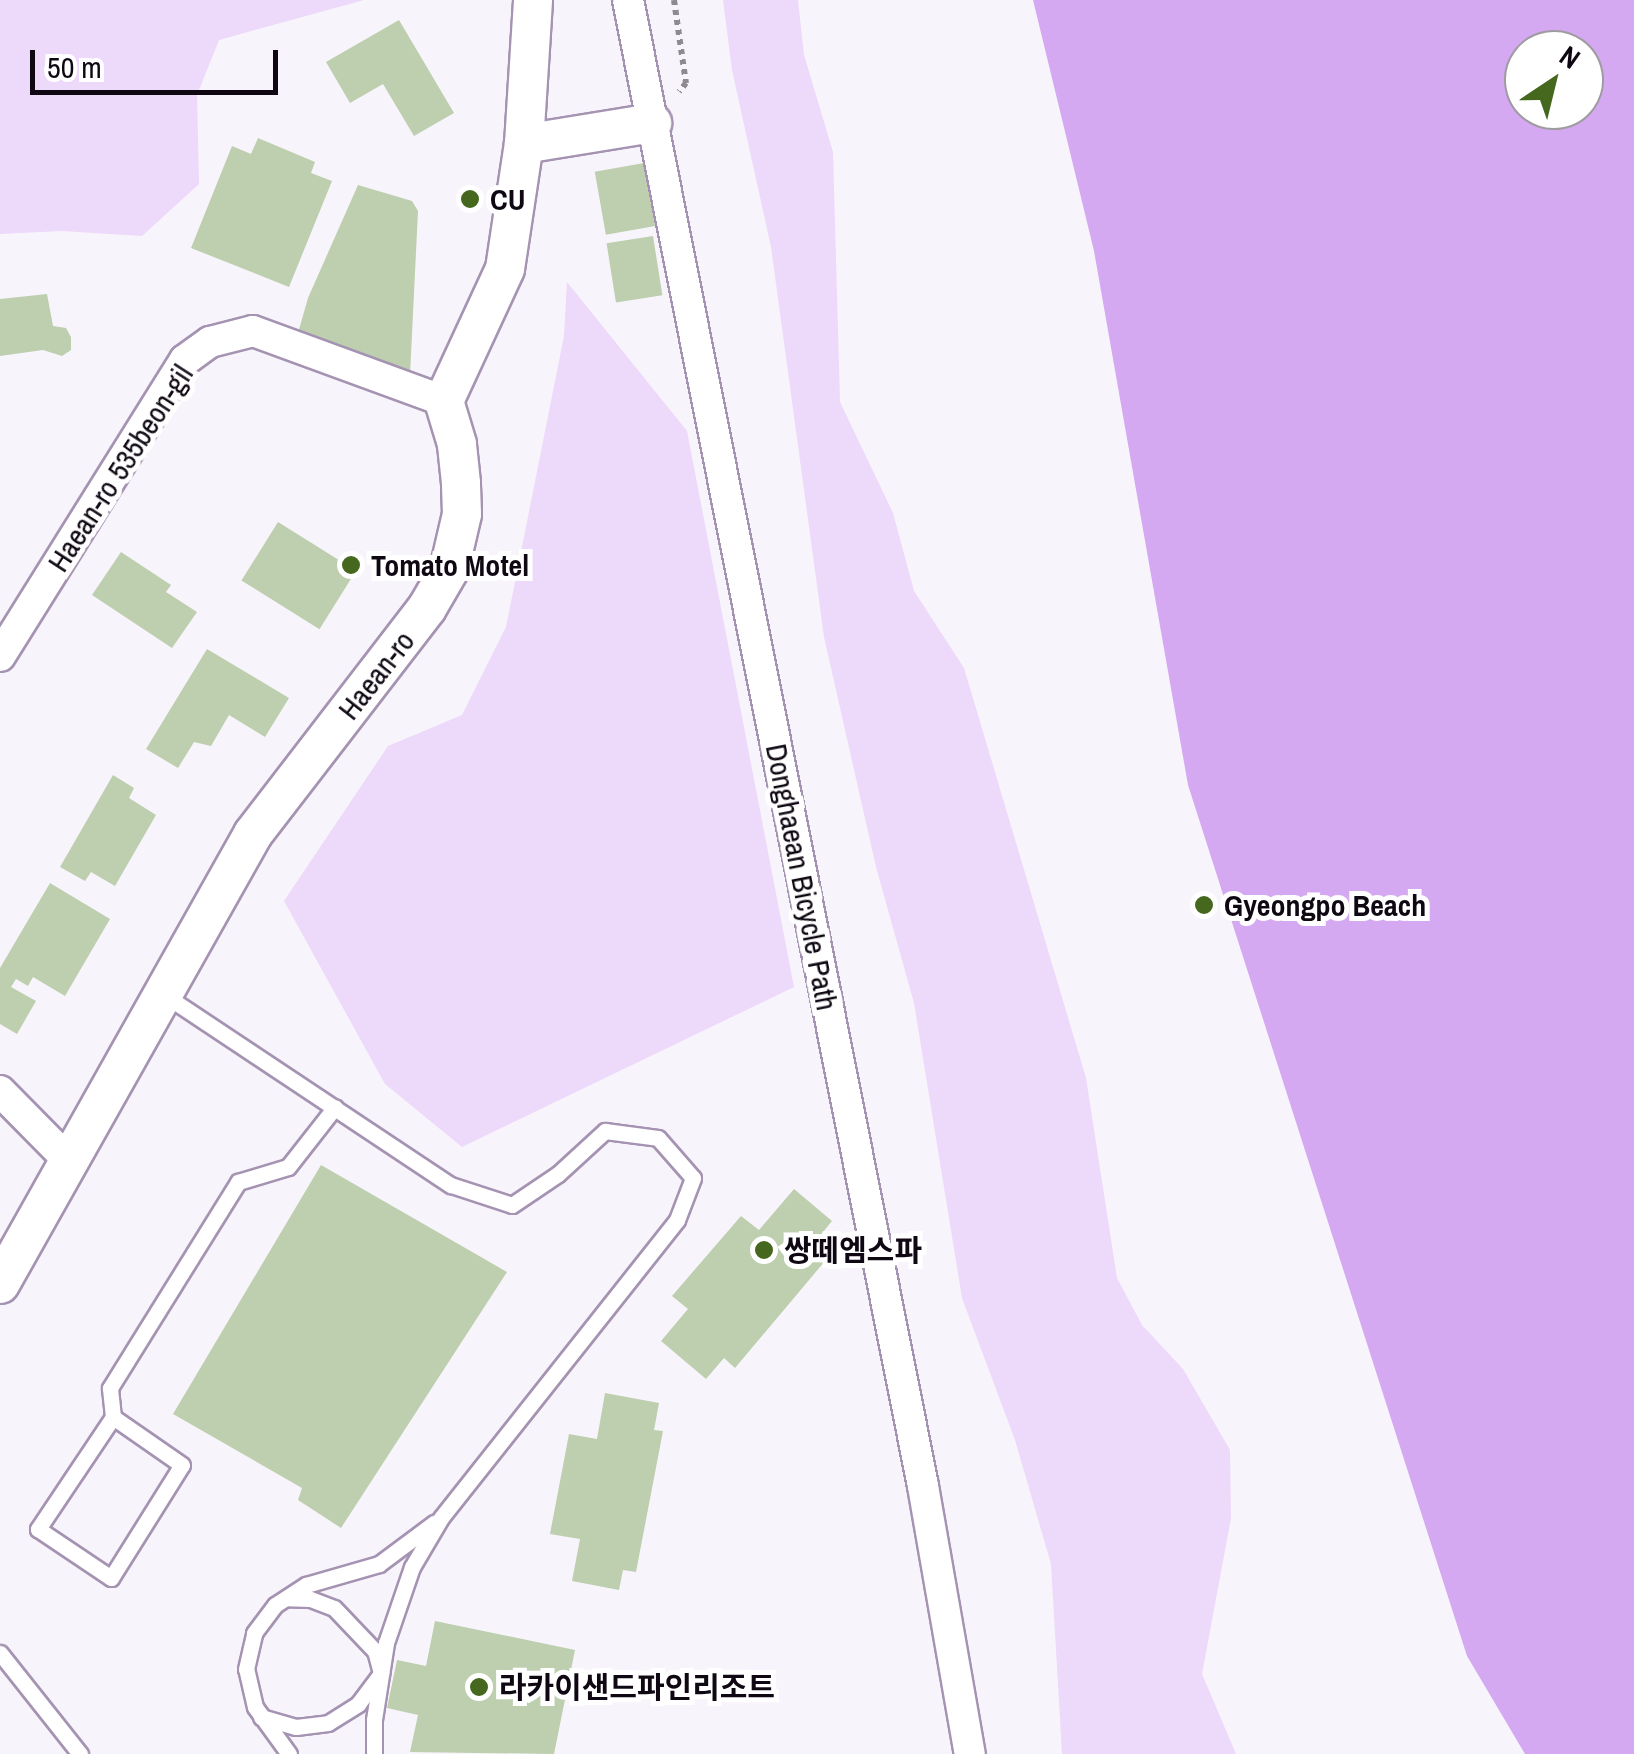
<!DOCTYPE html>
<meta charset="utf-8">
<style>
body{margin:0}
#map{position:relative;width:1634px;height:1754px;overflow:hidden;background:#f8f4fb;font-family:"Archivo Narrow","Noto Sans KR",sans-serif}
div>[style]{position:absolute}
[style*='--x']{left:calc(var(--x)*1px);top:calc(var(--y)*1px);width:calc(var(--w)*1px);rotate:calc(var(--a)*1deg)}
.green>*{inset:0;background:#edd9fa}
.water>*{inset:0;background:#d5a8f2}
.building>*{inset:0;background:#bdcfae;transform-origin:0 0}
.path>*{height:6px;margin-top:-3px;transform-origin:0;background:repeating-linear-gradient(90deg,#8f8a92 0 5px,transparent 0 10px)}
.roads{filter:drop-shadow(2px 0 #a593b2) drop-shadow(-2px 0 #a593b2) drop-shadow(0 2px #a593b2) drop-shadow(0 -2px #a593b2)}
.service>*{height:15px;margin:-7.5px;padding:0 7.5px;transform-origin:7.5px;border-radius:7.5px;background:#fff}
.minor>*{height:30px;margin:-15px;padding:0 15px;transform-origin:15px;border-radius:15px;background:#fff}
.tertiary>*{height:38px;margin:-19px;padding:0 19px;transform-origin:19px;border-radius:19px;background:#fff}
.dots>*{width:28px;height:28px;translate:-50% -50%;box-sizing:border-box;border:5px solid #fff;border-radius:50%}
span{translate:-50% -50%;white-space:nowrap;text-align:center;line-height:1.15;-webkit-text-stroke:10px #fff;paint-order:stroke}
.poi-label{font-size:30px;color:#0f0813;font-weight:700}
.left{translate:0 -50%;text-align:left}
.street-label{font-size:30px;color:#0f0813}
.north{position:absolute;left:1504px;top:30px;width:100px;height:100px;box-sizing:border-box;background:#fff;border:2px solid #9f9ca1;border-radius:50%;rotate:35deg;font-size:28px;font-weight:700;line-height:40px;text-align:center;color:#0f0813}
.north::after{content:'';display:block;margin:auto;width:35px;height:45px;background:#46671e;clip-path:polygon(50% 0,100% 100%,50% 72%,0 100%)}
.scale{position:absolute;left:30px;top:50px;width:248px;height:45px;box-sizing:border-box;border:5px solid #0f0813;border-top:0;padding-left:12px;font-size:30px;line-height:35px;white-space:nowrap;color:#0f0813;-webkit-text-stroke:8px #fff;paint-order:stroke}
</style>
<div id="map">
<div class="green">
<div style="clip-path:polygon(0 0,364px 0,219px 40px,197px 95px,199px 184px,142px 236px,62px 231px,0 234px)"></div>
<div style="clip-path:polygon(723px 0,798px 0,804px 55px,833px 152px,840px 402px,893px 513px,914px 591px,964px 668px,1086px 1078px,1117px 1278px,1142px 1325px,1183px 1369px,1230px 1450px,1231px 1518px,1202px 1674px,1236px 1754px,1062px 1754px,1051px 1564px,1015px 1440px,962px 1298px,914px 1003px,876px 867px,824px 637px,771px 247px,732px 70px)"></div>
<div style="clip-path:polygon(567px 282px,687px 431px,794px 987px,462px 1147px,385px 1084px,284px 901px,388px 746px,462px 715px,506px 627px,564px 336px)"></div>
</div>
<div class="water">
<div style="clip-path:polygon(evenodd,1033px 0,1634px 0,1634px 1754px,1525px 1754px,1467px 1656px,1188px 785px,1094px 251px,1033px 0,1524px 50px,1584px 50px,1584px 110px,1524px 110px,1524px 50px)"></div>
</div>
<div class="building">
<div style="clip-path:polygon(399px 20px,454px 113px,414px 136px,383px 84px,350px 103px,326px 62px)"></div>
<div style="clip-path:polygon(258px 138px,315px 162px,311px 173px,332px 181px,289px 287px,191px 248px,232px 146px,251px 154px)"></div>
<div style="left:644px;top:163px;width:64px;height:50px;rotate:80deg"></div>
<div style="clip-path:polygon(358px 185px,412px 201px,418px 211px,410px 375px,296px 340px,308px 298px)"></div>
<div style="left:653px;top:236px;width:60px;height:47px;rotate:81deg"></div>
<div style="clip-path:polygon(47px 294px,53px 326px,66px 328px,71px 337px,71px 350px,62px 356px,43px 350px,0 356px,0 299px)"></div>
<div style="left:278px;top:522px;width:92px;height:69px;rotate:32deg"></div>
<div style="clip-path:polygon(121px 552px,171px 585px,166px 592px,197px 612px,172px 648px,92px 595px)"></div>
<div style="clip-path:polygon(207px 649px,289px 698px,265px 737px,229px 715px,211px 746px,194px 742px,178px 768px,146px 749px)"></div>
<div style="clip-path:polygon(113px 775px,134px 788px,129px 798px,156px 815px,115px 886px,91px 872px,85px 881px,60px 867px)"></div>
<div style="clip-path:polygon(50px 883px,110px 919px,65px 996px,33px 977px,28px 986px,16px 979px,11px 987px,36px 1001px,17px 1034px,0 1024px,0 968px)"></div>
<div style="clip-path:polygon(321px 1165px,507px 1272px,341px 1528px,298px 1500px,302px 1488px,173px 1414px)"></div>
<div style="clip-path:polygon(794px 1189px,832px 1221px,810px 1248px,825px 1261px,735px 1368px,724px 1358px,706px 1379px,661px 1341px,688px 1309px,672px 1296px,741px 1216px,759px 1230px)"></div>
<div style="clip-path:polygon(605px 1393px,659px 1403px,654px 1430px,663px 1431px,636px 1572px,623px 1570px,619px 1590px,572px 1581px,580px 1539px,550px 1534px,569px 1434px,597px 1439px)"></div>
<div style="clip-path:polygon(435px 1621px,575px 1650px,554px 1754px,410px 1752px,418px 1715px,387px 1708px,397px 1660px,426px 1666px)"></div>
</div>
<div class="path">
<div style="--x:674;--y:0;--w:84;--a:81.8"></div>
<div style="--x:686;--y:83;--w:11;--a:128"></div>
</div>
<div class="roads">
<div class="service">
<div style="--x:166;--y:996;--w:342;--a:33.6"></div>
<div style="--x:451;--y:1185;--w:64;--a:18.2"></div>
<div style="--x:512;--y:1205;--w:55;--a:-34"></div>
<div style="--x:558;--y:1174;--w:64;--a:-42.5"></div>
<div style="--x:605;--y:1131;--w:53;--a:7.5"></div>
<div style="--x:658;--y:1138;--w:53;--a:48.8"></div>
<div style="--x:693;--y:1178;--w:45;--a:110.9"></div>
<div style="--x:677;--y:1220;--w:380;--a:128.4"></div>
<div style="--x:441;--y:1518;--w:57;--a:120.6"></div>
<div style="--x:412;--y:1567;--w:80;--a:108.9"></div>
<div style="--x:386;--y:1643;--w:78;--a:98.9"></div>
<div style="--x:374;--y:1720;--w:34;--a:90"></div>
<div style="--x:113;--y:1417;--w:135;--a:123.8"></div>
<div style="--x:38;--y:1529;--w:88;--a:33.9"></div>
<div style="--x:111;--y:1578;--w:133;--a:-57.9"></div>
<div style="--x:182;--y:1465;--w:84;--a:-145.2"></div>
<div style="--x:113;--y:1417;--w:29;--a:-96"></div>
<div style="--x:110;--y:1388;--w:243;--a:-58.1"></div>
<div style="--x:238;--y:1182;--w:52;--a:-16.7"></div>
<div style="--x:288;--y:1167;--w:76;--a:-51.9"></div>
<div style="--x:0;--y:1653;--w:129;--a:51.6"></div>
<div style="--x:261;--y:1717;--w:36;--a:16"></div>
<div style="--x:296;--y:1727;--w:32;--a:-7"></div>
<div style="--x:328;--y:1723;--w:36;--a:-32"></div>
<div style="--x:358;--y:1704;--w:39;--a:-53"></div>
<div style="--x:381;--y:1673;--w:23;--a:-105"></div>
<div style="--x:375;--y:1651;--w:59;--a:-133.6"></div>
<div style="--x:334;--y:1608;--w:26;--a:-159"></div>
<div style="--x:310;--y:1599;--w:23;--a:-178"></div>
<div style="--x:289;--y:1754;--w:58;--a:-125.9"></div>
<div style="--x:255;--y:1707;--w:39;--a:-103"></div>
<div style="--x:246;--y:1669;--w:37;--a:-77"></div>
<div style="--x:254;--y:1633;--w:35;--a:-53"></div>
<div style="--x:275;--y:1605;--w:37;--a:-33"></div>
<div style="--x:306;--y:1585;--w:76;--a:-16"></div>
<div style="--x:379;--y:1564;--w:69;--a:-36.7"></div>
</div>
<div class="minor">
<div style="--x:628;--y:0;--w:1515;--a:78.77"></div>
<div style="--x:923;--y:1486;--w:272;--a:80.1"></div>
<div style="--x:0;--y:656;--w:349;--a:-58"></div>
<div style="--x:185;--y:360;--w:31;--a:-36"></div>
<div style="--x:210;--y:342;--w:44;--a:-14.3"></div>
<div style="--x:253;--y:331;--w:203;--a:20.1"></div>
<div style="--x:0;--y:1091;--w:98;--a:45.4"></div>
</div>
<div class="tertiary">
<div style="--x:524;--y:144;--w:130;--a:-9.3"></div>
<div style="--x:0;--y:1284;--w:516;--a:-60.65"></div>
<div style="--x:253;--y:834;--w:285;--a:-52.4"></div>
<div style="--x:427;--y:608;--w:44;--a:-59.9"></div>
<div style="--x:449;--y:570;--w:57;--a:-76.9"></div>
<div style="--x:462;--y:514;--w:31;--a:-92"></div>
<div style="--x:461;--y:483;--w:39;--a:-96"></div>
<div style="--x:457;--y:444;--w:45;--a:-106.8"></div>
<div style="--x:444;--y:401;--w:145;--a:-65.2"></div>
<div style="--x:505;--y:269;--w:126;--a:-81.4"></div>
<div style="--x:524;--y:144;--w:144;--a:-86.4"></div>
</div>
</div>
<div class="dots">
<div style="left:470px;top:199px;background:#46671e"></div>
<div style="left:351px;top:565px;background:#46671e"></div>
<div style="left:1204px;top:905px;background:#46671e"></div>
<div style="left:764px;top:1250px;background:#46671e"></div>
<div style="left:479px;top:1687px;background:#46671e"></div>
</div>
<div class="poi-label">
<span class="left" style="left:490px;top:199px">CU</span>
<span class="left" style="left:371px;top:565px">Tomato Motel</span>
<span class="left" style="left:1224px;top:905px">Gyeongpo Beach</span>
<span class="left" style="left:784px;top:1250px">쌍떼엠스파</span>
<span class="left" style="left:499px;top:1687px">라카이샌드파인리조트</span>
</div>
<div class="street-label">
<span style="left:120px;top:468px;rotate:-57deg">Haean-ro 535beon-gil</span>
<span style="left:376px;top:675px;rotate:-52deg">Haean-ro</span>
<span style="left:802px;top:877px;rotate:79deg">Donghaean Bicycle Path</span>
</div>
<div class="north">N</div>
<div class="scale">50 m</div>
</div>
